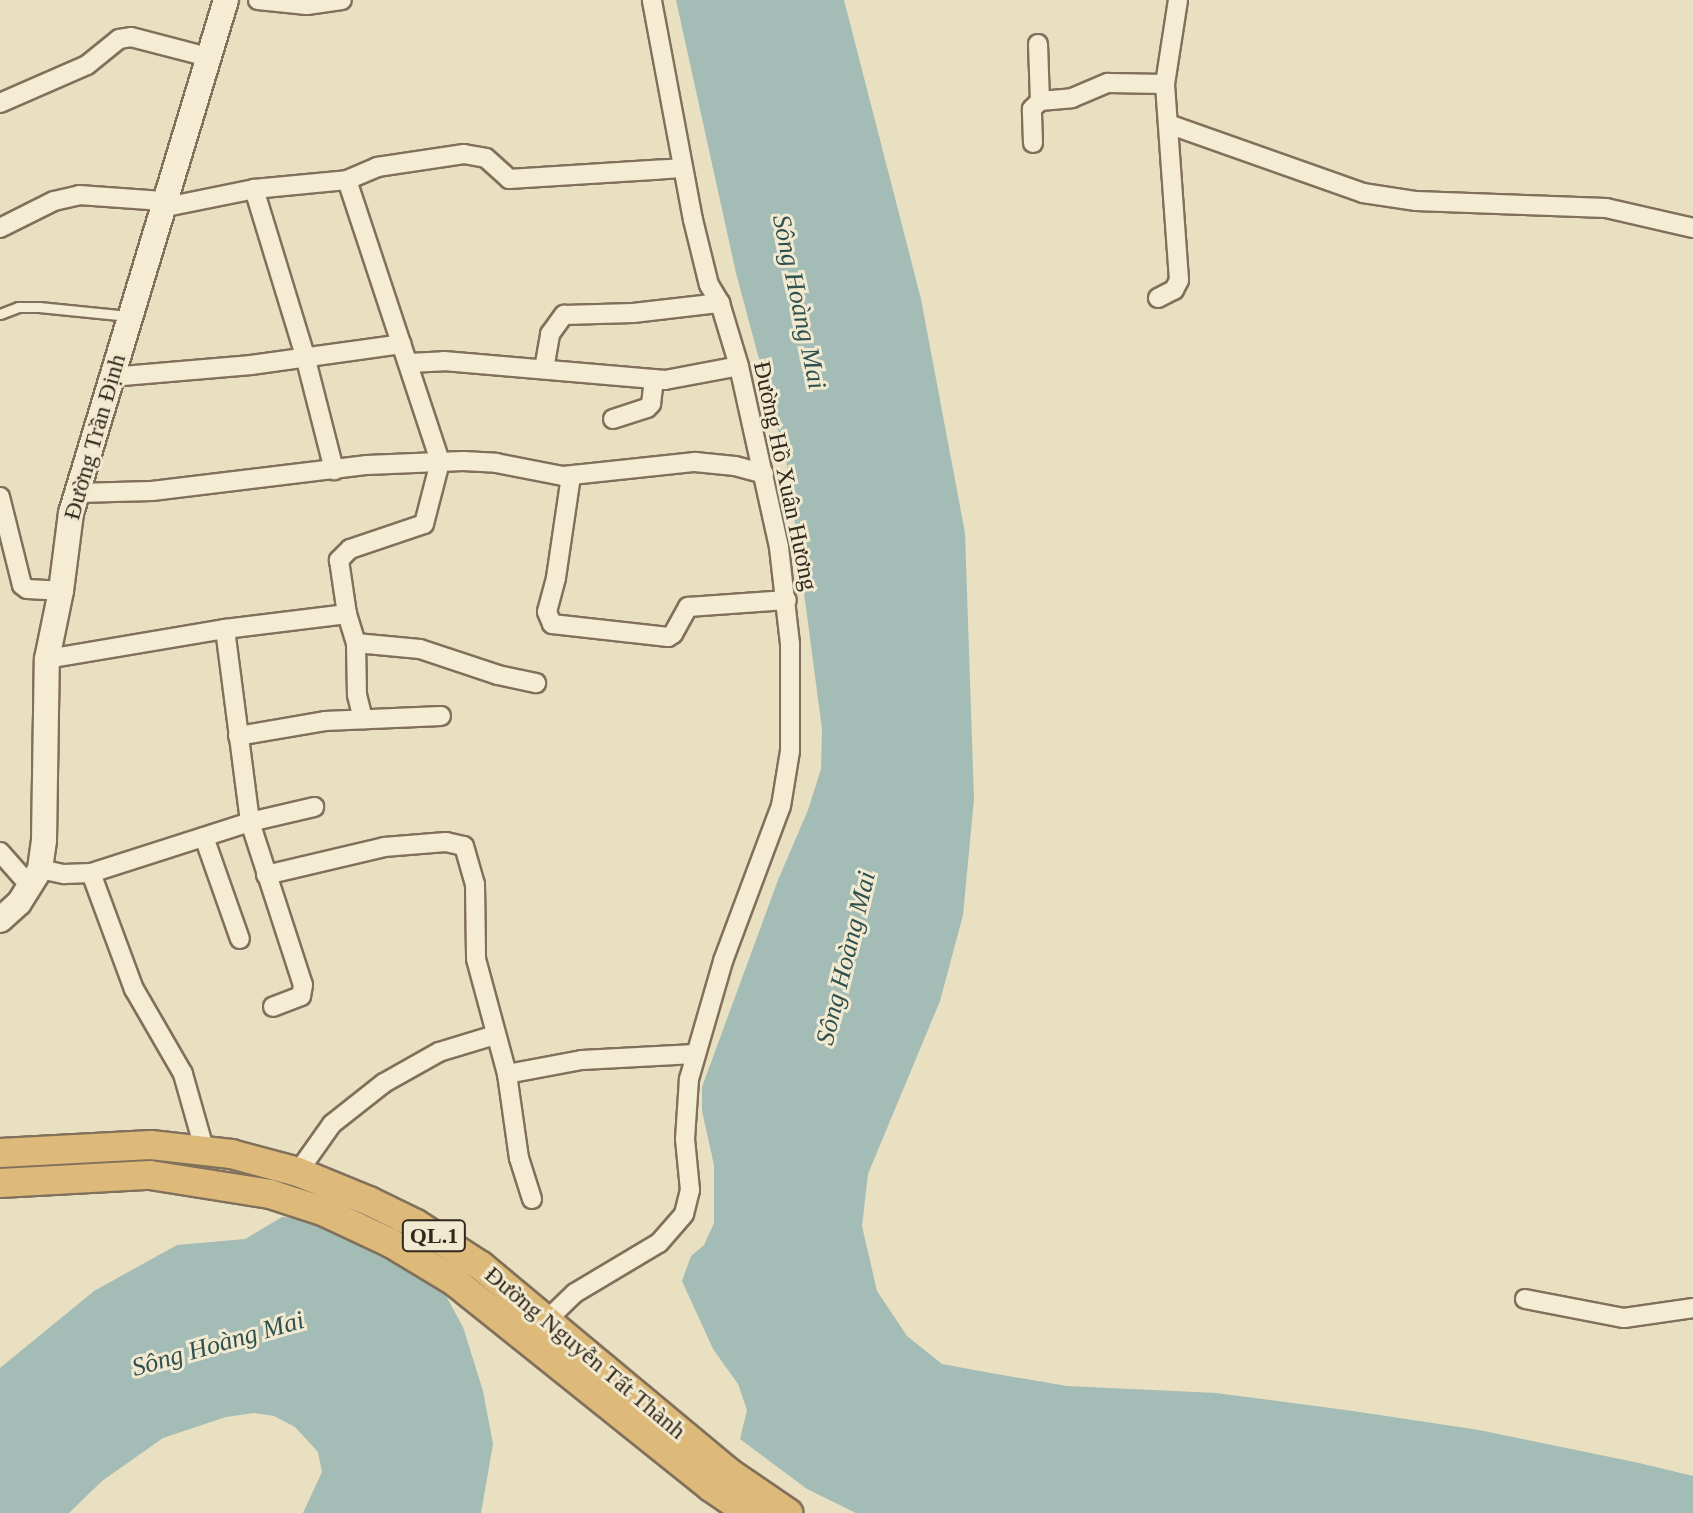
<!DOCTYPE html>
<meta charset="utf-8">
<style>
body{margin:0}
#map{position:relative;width:1693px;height:1513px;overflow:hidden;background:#e9dfc1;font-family:Georgia,serif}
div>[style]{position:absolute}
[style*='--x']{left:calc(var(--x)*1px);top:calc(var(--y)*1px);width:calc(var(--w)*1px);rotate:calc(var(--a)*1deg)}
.water>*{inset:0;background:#a4bcb6}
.roads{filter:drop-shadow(2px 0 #81705b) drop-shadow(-2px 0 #81705b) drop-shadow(0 2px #81705b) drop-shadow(0 -2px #81705b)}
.service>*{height:9px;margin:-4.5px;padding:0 4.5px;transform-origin:4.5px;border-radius:4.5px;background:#f5ecd4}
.minor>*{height:18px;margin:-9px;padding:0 9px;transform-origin:9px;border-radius:9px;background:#f5ecd4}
.secondary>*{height:24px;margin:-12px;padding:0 12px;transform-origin:12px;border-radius:12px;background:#f5ecd4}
.trunk>*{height:28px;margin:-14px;padding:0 14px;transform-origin:14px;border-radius:14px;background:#deba7a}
span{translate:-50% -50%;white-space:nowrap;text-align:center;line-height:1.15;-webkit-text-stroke:6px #f1e9d0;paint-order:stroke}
.shield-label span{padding:2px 6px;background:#f1e9d0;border:2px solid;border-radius:6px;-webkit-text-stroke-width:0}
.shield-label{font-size:22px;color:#32281d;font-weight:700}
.street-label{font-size:24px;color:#32281d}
.water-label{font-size:26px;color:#2e5150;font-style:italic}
</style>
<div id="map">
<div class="water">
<div style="clip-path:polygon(676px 0,844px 0,921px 299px,965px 533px,974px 799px,963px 915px,940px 1001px,868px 1174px,862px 1226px,877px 1291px,907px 1336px,942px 1364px,985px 1372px,1067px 1386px,1216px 1393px,1353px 1411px,1479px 1430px,1639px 1463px,1693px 1476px,1693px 1513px,856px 1513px,807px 1489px,740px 1439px,747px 1410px,738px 1384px,713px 1349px,682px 1281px,691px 1256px,704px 1245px,714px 1223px,714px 1165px,702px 1111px,702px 1087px,778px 880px,808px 810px,821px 769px,822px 729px,787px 464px,736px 273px)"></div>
<div style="clip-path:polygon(282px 1217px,303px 1218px,406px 1257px,438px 1281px,463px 1327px,483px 1391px,493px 1444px,481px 1513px,303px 1513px,322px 1472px,318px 1452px,295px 1427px,274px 1416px,254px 1413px,226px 1417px,163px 1438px,102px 1481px,69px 1513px,0 1513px,0 1368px,94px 1291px,177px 1245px,245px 1239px)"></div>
</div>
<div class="roads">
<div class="service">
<div style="--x:0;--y:314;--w:19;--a:-21"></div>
<div style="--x:18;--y:307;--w:21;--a:0"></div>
<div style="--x:39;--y:307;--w:90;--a:5.7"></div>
</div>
<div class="minor">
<div style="--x:258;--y:0;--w:49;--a:5.8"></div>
<div style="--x:307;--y:5;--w:35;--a:-8"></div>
<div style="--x:1038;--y:44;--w:57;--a:88"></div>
<div style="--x:0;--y:103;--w:95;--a:-23.6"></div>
<div style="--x:87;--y:65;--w:41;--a:-39.1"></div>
<div style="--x:119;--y:39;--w:12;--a:-9"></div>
<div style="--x:131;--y:37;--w:80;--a:14.6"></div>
<div style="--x:1171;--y:125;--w:204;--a:19.5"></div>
<div style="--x:1363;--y:193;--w:54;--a:8.6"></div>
<div style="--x:1416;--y:201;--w:190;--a:2.1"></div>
<div style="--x:1606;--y:208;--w:89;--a:12.9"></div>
<div style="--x:1033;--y:143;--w:34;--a:-92"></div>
<div style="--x:1032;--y:109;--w:11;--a:-45"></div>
<div style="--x:1040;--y:101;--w:32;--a:-5"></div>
<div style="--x:1072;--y:98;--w:39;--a:-23"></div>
<div style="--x:1108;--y:83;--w:57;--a:1"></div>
<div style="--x:347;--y:180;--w:297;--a:71.7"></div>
<div style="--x:440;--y:462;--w:64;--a:104.5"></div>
<div style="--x:424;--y:524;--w:78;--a:161.3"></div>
<div style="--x:350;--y:549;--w:16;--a:135"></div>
<div style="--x:339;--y:560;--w:55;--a:81.6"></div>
<div style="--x:347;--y:614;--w:30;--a:73"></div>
<div style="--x:356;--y:643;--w:52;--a:88.9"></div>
<div style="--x:357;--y:695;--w:25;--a:76"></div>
<div style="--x:254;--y:189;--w:175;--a:73"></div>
<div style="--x:305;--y:356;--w:118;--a:75.7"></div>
<div style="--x:161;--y:208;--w:95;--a:-11.5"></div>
<div style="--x:254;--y:189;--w:93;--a:-5.5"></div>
<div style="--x:347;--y:180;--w:33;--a:-23"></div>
<div style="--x:377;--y:167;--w:88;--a:-8.5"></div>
<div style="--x:464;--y:154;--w:22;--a:10"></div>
<div style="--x:486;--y:158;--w:31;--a:42"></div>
<div style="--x:509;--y:179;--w:173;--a:-3.6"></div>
<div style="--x:0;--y:228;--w:60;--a:-26.6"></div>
<div style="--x:54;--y:201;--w:26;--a:-13"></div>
<div style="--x:79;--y:195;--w:84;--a:4.1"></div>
<div style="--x:1158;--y:298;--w:18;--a:-27"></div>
<div style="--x:1174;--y:290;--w:11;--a:-63"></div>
<div style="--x:1179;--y:280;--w:196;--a:-94.1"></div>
<div style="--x:1165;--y:84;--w:85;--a:-81.2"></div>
<div style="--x:409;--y:363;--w:35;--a:-3"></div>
<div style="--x:444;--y:361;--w:222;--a:4.9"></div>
<div style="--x:665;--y:380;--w:75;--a:-10.7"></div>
<div style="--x:544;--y:369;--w:36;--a:-80"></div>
<div style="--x:550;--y:334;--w:24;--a:-54"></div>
<div style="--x:564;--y:315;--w:69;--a:-1.7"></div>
<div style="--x:633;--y:313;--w:88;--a:-6.6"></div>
<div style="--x:111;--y:377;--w:141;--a:-4.9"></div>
<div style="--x:251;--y:365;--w:152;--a:-7.9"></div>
<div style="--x:613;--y:419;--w:36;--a:-18"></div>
<div style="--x:647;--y:408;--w:6;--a:-45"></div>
<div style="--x:651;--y:404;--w:25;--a:-83"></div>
<div style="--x:571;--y:476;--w:103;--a:98.4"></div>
<div style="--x:556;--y:578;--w:35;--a:105"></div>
<div style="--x:547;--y:612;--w:13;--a:67"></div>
<div style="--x:552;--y:624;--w:117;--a:6.4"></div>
<div style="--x:668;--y:637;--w:6;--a:-31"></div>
<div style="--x:673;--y:634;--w:31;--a:-61"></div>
<div style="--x:688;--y:607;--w:99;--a:-4"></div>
<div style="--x:77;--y:493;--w:75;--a:-1.5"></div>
<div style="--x:152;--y:491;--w:217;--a:-6.9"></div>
<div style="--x:367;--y:465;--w:96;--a:-2.4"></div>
<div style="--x:463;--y:461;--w:33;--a:3"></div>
<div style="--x:496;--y:463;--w:68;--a:11"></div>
<div style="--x:563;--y:476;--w:133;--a:-6.1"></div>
<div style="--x:695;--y:462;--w:40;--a:5.7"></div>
<div style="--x:735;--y:466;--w:30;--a:15"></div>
<div style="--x:0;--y:497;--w:91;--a:76"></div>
<div style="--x:22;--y:585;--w:6;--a:39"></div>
<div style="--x:27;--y:589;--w:34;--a:3"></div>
<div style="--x:225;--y:629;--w:195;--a:82.6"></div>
<div style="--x:250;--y:822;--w:171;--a:72"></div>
<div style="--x:303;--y:985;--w:11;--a:100"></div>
<div style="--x:301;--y:996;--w:30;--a:159"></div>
<div style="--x:356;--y:643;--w:64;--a:5.4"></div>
<div style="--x:420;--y:649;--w:82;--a:18.4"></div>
<div style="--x:498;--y:675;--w:39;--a:12"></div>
<div style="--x:47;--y:659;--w:181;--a:-9.6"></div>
<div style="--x:225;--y:629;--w:123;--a:-7"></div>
<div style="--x:238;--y:736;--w:88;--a:-9.8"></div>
<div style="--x:325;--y:721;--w:116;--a:-2.5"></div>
<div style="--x:204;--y:837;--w:108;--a:70.6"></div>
<div style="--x:0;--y:852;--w:47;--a:48.5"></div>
<div style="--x:40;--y:869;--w:25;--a:12"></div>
<div style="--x:64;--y:874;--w:27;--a:-2"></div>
<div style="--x:91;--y:873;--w:167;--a:-17.8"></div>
<div style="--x:250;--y:822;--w:66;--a:-13.2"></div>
<div style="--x:91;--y:873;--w:124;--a:69.7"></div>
<div style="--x:134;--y:989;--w:98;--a:60"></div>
<div style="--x:183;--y:1074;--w:81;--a:74.2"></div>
<div style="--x:266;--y:875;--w:121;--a:-13.3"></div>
<div style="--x:384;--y:847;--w:62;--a:-4.6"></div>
<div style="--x:446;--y:842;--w:18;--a:13"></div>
<div style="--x:464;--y:846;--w:40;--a:74"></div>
<div style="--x:475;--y:884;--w:75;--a:89.2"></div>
<div style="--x:476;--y:959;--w:119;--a:74.9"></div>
<div style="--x:507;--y:1074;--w:85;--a:81.9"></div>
<div style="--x:519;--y:1158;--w:43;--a:72.4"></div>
<div style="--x:507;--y:1074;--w:76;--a:-10.6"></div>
<div style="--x:582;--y:1060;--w:113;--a:-3"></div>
<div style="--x:298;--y:1172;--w:59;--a:-54.7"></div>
<div style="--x:332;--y:1124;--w:66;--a:-38.3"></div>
<div style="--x:384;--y:1083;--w:63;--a:-29.4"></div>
<div style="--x:439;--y:1052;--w:59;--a:-16.9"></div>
<div style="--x:1525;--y:1299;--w:101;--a:10.9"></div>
<div style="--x:1624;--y:1318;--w:70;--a:-8.2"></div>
<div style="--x:548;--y:1319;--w:37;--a:-44"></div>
<div style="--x:575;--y:1293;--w:98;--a:-30.8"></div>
<div style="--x:659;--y:1243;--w:38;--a:-49"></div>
<div style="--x:684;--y:1214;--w:25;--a:-76"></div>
<div style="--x:690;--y:1190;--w:51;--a:-95.6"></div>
<div style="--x:685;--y:1139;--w:60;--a:-86.2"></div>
<div style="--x:689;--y:1079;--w:123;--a:-73.9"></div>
<div style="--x:723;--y:961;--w:165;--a:-69.5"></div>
<div style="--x:781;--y:806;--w:56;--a:-80.7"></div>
<div style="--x:790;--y:751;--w:107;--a:-90"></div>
<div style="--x:790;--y:644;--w:98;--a:-96.5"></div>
<div style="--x:779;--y:547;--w:185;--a:-102.5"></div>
<div style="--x:739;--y:366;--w:66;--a:-106.8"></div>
<div style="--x:720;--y:303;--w:21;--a:-121"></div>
<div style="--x:709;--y:285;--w:67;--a:-103.8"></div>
<div style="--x:693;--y:220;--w:224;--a:-100.6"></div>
</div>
<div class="secondary">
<div style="--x:0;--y:920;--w:25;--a:-42"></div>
<div style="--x:19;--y:903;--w:40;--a:-58"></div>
<div style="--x:40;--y:869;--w:29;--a:-82"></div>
<div style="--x:44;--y:840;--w:181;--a:-89.1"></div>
<div style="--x:47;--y:659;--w:69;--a:-78.4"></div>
<div style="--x:61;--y:591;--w:79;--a:-82.7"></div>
<div style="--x:71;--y:513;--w:536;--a:-73.19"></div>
</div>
<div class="trunk">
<div style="--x:0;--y:1153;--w:151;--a:-3"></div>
<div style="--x:151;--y:1145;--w:81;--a:6.4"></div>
<div style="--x:231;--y:1154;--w:69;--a:15"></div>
<div style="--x:298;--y:1172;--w:77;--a:22.2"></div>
<div style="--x:369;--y:1201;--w:52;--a:26.1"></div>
<div style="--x:416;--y:1224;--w:77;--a:32.9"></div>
<div style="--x:481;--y:1266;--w:322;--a:39.8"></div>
<div style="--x:728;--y:1472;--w:73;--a:34.3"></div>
<div style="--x:0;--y:1183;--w:150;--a:-3.1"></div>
<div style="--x:150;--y:1175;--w:121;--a:9"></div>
<div style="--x:270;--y:1194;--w:58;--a:18.1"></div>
<div style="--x:325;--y:1212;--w:73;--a:25.2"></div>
<div style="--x:391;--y:1243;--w:74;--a:31.1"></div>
<div style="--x:454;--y:1281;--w:329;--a:38.7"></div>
<div style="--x:711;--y:1487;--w:46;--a:34.4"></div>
</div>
</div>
<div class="shield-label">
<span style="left:434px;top:1236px">QL.1</span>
</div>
<div class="street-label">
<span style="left:95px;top:437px;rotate:-74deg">Đường Trần Định</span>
<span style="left:785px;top:476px;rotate:78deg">Đường Hồ Xuân Hương</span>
<span style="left:585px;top:1353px;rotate:40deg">Đường Nguyễn Tất Thành</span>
</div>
<div class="water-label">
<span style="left:799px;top:302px;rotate:78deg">Sông Hoàng Mai</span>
<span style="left:846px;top:958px;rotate:-76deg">Sông Hoàng Mai</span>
<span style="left:218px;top:1344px;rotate:-16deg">Sông Hoàng Mai</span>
</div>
</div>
